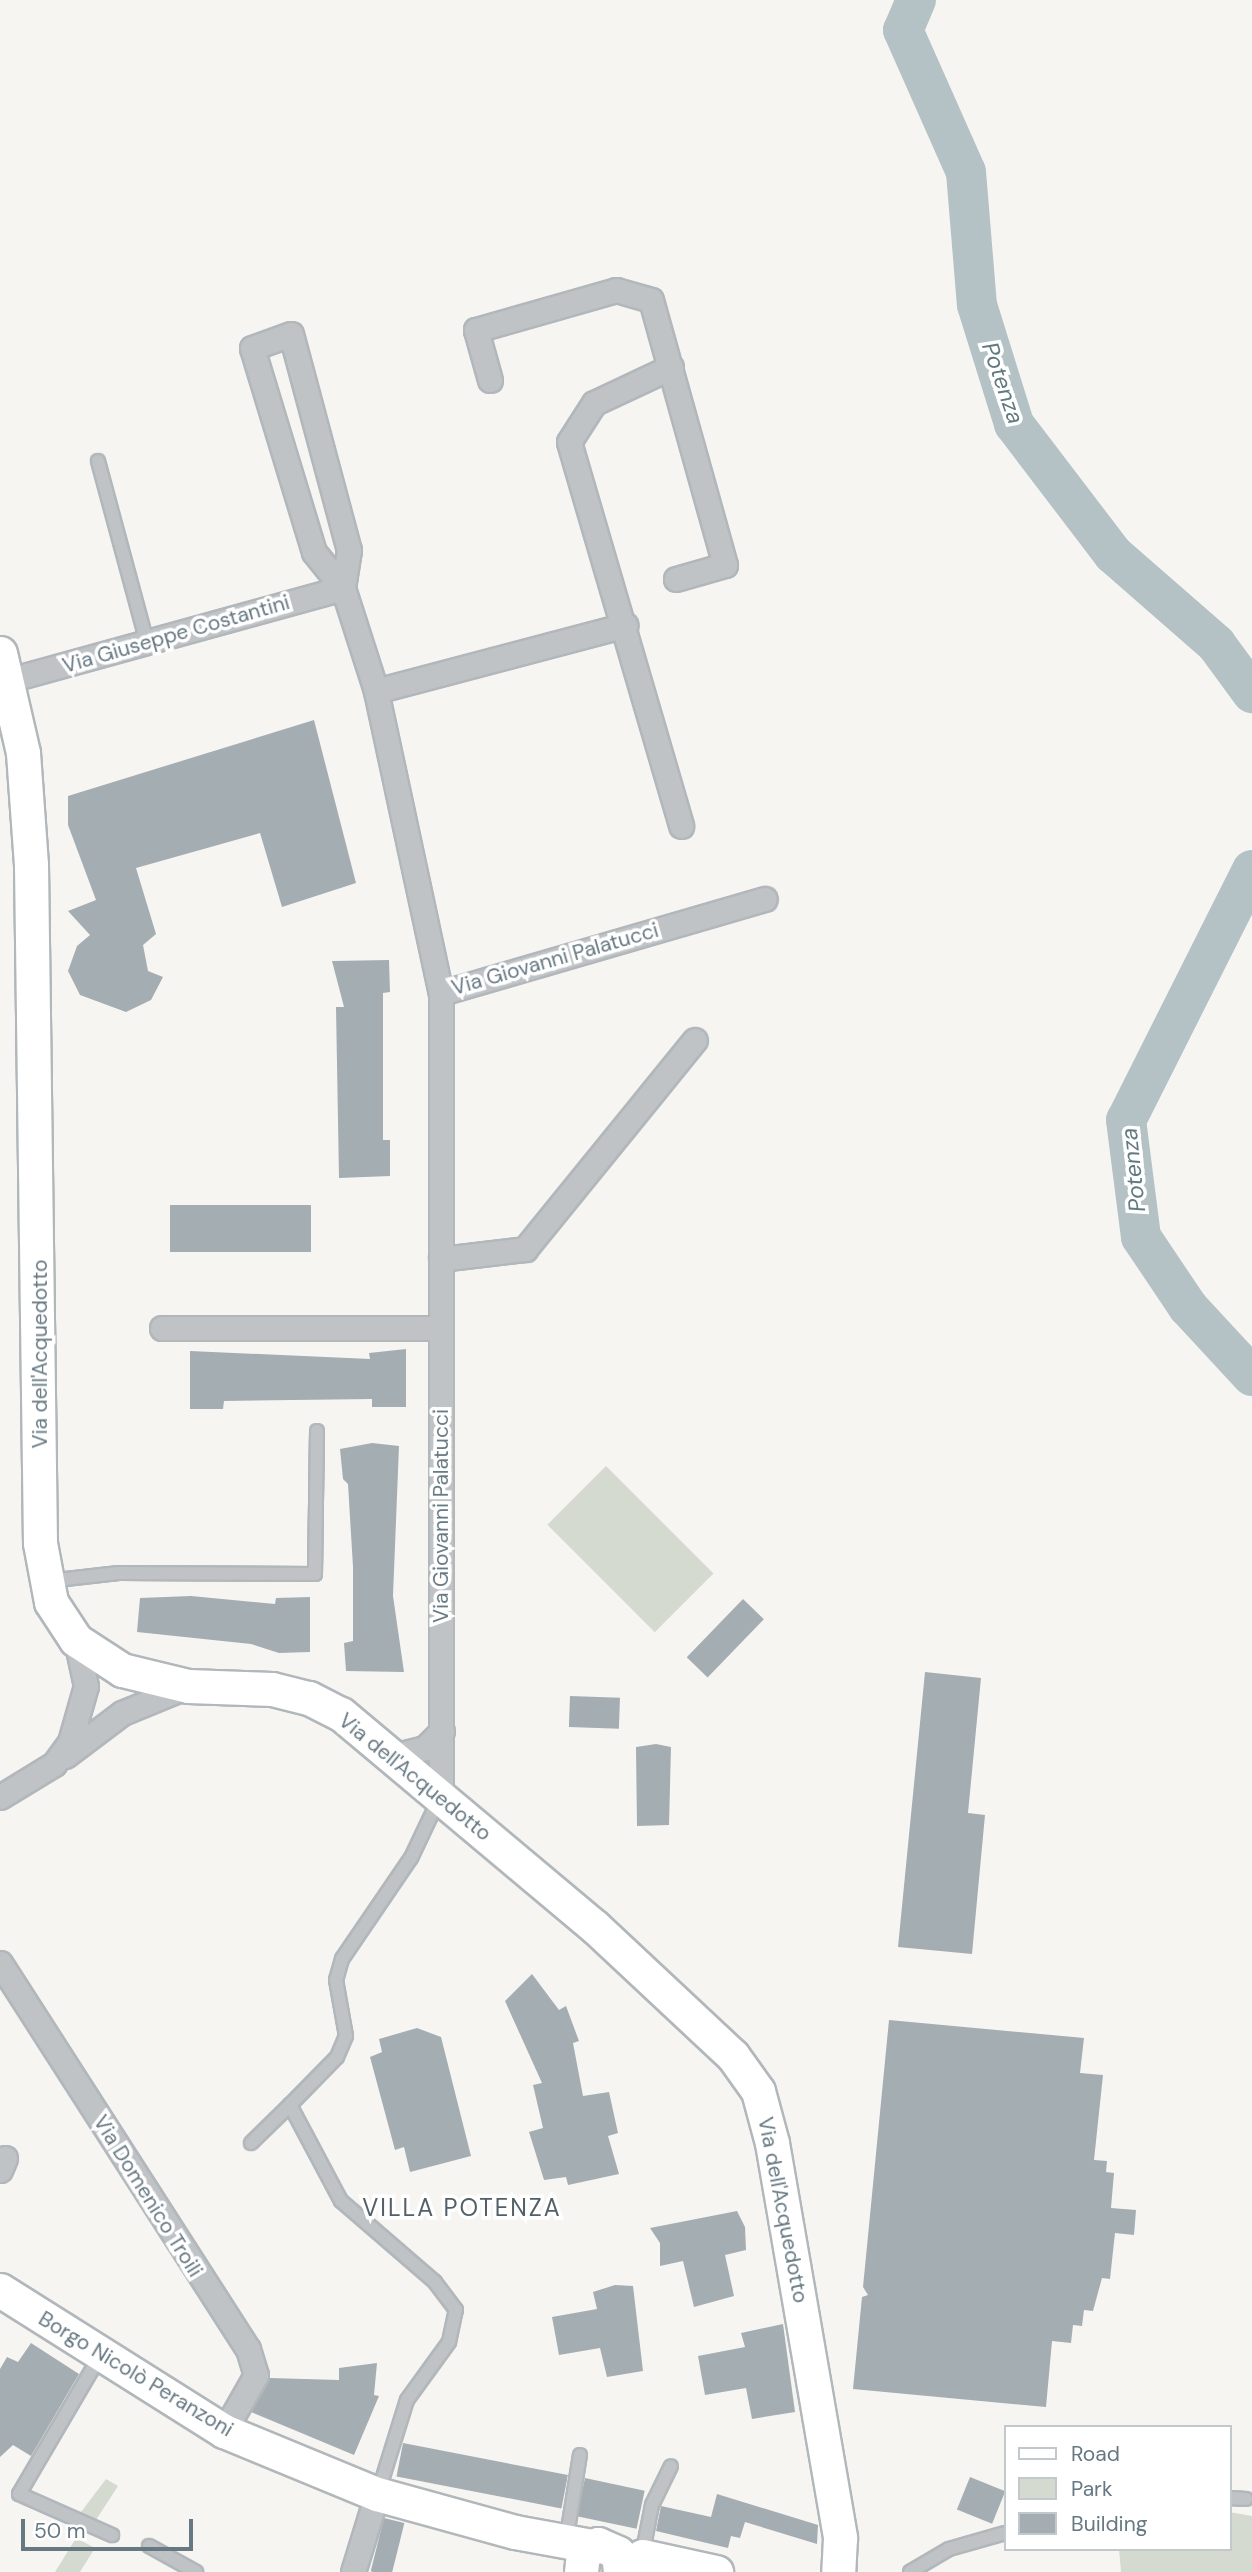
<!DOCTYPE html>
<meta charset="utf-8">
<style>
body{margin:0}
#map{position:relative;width:1252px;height:2572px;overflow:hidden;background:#f6f5f2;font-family:"DM Sans",sans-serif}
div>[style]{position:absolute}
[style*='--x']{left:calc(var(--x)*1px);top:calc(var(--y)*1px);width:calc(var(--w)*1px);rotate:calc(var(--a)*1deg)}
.green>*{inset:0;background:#d5dad1;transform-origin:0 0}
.river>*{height:40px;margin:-20px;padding:0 20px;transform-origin:20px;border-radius:20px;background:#b4c2c5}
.building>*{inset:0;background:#a4adb2;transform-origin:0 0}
.roads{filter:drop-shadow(2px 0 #b1b7bb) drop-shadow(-2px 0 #b1b7bb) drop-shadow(0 2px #b1b7bb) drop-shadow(0 -2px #b1b7bb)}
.lane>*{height:12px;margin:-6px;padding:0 6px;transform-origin:6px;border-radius:6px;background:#bfc3c6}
.street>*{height:23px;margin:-11.5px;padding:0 11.5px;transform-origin:11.5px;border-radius:11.5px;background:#bfc3c6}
.secondary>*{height:33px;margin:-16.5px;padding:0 16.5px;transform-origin:16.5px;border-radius:16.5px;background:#fff}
span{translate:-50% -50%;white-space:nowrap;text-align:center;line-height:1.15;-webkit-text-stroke:7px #fff;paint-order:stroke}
.street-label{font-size:21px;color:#667882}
.water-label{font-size:23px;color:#617a7f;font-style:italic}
.quarter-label{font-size:24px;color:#536067;letter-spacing:2px}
.legend{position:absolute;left:1004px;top:2425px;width:228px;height:126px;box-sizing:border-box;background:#fff;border:2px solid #c2c9cd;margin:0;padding:9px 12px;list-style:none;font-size:21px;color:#667882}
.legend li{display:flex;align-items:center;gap:14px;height:35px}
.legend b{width:35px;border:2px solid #c2c9cd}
.scale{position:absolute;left:21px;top:2519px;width:172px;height:32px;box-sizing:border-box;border:4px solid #667882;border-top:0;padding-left:9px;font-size:21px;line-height:24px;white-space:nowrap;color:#667882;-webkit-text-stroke:5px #fff;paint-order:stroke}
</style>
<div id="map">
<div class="green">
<div style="left:606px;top:1466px;width:152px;height:83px;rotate:45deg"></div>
<div style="clip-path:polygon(106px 2479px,118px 2486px,94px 2523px,78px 2516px)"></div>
<div style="clip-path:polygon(1229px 2512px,1252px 2516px,1252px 2572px,1121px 2572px,1119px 2549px,1229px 2549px)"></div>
<div style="clip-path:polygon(76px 2538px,95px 2548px,80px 2572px,55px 2572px)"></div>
</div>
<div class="river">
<div style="--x:916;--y:0;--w:33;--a:113"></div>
<div style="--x:903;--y:30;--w:155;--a:66.1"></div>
<div style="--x:966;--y:172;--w:133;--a:85.3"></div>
<div style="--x:977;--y:305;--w:125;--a:72.7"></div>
<div style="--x:1014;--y:424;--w:163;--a:52.7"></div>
<div style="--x:1113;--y:554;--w:137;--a:41.1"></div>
<div style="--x:1216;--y:644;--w:61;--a:53.7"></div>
<div style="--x:1252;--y:870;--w:280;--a:116.7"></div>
<div style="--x:1126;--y:1120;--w:118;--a:82.7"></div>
<div style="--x:1141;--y:1237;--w:84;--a:56.1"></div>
<div style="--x:1188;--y:1307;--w:94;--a:47.2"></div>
</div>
<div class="building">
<div style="clip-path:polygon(314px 720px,356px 883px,282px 907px,260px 833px,136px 868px,156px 934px,143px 945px,148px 971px,163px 977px,151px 1000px,126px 1012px,80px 995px,68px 971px,77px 946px,90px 935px,68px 911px,96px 900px,68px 825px,68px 796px)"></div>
<div style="clip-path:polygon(389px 960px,390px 992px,383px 993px,383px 1140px,390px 1140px,390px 1176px,339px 1178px,336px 1007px,344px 1007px,332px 961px)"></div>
<div style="left:170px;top:1205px;width:141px;height:47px"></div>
<div style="clip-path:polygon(406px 1349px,406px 1407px,372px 1407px,372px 1399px,224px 1401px,223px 1409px,190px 1409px,190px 1351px,370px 1359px,369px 1353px)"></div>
<div style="clip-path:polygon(372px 1443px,399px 1446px,393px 1596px,404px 1672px,346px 1671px,344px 1643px,353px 1641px,353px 1567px,348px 1484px,343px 1479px,340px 1449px)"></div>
<div style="clip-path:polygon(191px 1596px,275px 1604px,276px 1598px,310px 1597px,310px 1652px,279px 1653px,251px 1644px,137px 1632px,140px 1598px)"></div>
<div style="left:743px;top:1599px;width:29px;height:81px;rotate:44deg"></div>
<div style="clip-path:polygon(925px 1672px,981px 1678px,968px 1813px,985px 1815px,972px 1954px,898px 1947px)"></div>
<div style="left:570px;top:1696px;width:50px;height:31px;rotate:2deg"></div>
<div style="clip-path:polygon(656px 1744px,671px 1747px,669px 1825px,637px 1826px,636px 1747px)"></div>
<div style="clip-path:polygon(532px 1974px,559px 2010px,566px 2006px,579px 2041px,573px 2043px,583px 2096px,609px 2092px,618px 2133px,608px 2136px,619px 2174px,568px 2185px,566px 2177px,544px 2180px,529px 2132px,543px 2128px,533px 2085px,542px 2083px,505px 2001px)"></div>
<div style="clip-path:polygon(889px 2020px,1084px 2038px,1080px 2073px,1103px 2075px,1094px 2160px,1107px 2161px,1106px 2172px,1114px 2173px,1111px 2208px,1136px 2210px,1134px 2235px,1115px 2233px,1110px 2279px,1102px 2278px,1093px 2311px,1084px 2310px,1082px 2326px,1073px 2325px,1071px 2343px,1052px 2341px,1046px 2407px,853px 2389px,862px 2297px,868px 2295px,863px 2287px)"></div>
<div style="clip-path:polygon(417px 2028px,441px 2037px,471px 2156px,410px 2172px,404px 2147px,395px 2150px,370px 2057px,382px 2052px,379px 2039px)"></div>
<div style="clip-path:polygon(737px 2211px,745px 2227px,746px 2250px,725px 2255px,734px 2296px,694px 2307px,683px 2261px,660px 2266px,660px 2243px,650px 2228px)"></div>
<div style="clip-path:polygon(615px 2285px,633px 2286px,643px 2371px,607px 2377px,600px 2348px,559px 2355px,552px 2317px,597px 2309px,593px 2292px)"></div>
<div style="clip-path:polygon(783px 2324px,795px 2412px,752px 2419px,746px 2388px,705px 2395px,698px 2356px,745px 2347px,741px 2333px)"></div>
<div style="clip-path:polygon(31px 2343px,79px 2374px,31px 2456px,13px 2445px,0 2457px,0 2369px,7px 2357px,18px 2362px)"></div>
<div style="clip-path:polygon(377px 2363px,374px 2395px,379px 2396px,354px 2455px,251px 2412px,270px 2378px,339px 2380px,339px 2368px)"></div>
<div style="left:403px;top:2443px;width:168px;height:34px;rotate:11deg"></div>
<div style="left:970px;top:2477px;width:38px;height:35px;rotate:22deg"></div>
<div style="left:585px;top:2478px;width:61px;height:39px;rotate:12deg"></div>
<div style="clip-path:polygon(717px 2494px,818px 2525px,817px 2544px,745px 2522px,740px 2538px,731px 2536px,728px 2548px,656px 2531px,661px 2506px,711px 2517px)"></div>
<div style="left:384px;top:2518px;width:21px;height:55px;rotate:14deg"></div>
</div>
<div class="roads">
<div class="lane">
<div style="--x:98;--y:461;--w:188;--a:74.9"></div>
<div style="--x:48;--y:1581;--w:71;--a:-6.4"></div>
<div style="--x:119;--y:1573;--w:196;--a:0.3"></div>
<div style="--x:315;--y:1574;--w:143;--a:-89.2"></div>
<div style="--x:251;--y:2143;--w:54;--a:-44.3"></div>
<div style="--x:100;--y:2356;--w:160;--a:120.4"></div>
<div style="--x:19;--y:2494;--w:102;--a:23.8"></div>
<div style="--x:378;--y:2493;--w:97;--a:-72.7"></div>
<div style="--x:407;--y:2400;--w:72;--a:-54.1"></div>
<div style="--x:449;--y:2342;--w:33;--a:-78"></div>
<div style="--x:456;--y:2310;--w:35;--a:-127"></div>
<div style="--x:435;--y:2282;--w:124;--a:-139.2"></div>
<div style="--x:341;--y:2201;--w:109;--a:-118"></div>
<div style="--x:290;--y:2105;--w:67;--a:-45.6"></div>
<div style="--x:337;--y:2057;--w:23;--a:-67"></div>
<div style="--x:346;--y:2036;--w:57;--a:-100.1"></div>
<div style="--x:336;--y:1980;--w:22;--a:-74"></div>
<div style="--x:342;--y:1959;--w:122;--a:-55.7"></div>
<div style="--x:411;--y:1858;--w:65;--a:-64.6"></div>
<div style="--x:1229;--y:2498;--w:17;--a:3"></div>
<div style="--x:566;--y:2542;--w:88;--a:-80.9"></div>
<div style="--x:149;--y:2546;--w:54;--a:29"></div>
<div style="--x:642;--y:2556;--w:52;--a:-78.9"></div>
<div style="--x:652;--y:2505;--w:43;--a:-64"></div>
<div style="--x:910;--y:2572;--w:45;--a:-30.5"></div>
<div style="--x:949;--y:2549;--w:58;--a:-15.9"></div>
</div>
<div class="street">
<div style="--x:291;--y:334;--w:224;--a:75"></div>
<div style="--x:349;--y:550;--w:38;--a:99"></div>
<div style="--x:343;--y:588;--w:46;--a:-128.9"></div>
<div style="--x:314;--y:552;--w:213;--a:-106.9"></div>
<div style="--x:252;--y:348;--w:41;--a:-19.7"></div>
<div style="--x:671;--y:367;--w:85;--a:154.9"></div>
<div style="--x:594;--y:403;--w:46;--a:122.7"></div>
<div style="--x:569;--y:442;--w:400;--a:73.7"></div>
<div style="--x:490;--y:380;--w:52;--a:-105.6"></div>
<div style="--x:476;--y:330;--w:146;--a:-15.9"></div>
<div style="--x:616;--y:290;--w:36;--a:16"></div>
<div style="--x:651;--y:300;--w:275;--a:74.4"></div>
<div style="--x:725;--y:565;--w:51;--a:164.1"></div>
<div style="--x:9;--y:680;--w:346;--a:-15.4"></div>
<div style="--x:343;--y:588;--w:108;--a:72.2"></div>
<div style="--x:376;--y:691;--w:309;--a:77.9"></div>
<div style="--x:441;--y:993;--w:803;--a:90"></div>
<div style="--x:376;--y:691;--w:258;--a:-14.8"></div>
<div style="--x:441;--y:993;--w:337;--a:-16.2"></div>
<div style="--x:441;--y:1259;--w:85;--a:-6.8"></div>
<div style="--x:525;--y:1249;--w:269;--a:-50.9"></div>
<div style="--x:162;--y:1328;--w:279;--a:0"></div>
<div style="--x:65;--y:1756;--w:71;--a:-37"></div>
<div style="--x:122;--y:1713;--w:71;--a:-22.2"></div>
<div style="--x:393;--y:1756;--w:33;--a:-14"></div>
<div style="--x:425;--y:1748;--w:24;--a:-45"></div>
<div style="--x:0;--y:1797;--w:63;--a:-31.4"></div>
<div style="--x:54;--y:1764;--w:27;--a:-54"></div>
<div style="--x:70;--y:1742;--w:58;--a:-74.1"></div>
<div style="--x:86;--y:1686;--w:47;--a:-102.3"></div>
<div style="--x:0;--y:1963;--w:459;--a:57.3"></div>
<div style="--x:248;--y:2349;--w:27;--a:73"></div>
<div style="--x:256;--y:2375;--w:64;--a:119.7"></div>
<div style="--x:0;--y:2170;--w:13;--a:-67"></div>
<div style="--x:353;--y:2572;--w:82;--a:-72.9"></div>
</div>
<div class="secondary">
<div style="--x:0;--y:653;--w:103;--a:77"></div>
<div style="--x:23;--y:753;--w:112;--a:85.9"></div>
<div style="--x:31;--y:865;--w:678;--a:89.24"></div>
<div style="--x:40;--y:1543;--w:60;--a:79.4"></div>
<div style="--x:51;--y:1602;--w:45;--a:56.7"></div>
<div style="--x:76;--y:1640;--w:55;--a:33.1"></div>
<div style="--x:122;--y:1670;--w:68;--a:13.6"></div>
<div style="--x:188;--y:1686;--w:84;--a:2"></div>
<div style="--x:272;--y:1689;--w:38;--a:14"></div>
<div style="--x:309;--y:1698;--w:36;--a:27"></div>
<div style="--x:341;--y:1714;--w:330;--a:40"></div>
<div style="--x:594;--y:1926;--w:190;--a:43.1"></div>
<div style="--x:733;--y:2056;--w:43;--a:54.5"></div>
<div style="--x:758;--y:2091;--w:54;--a:74.9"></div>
<div style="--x:772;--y:2143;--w:401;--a:80.2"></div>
<div style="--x:840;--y:2538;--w:34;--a:93"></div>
<div style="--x:0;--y:2290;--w:265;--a:32.2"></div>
<div style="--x:224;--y:2431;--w:165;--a:22.4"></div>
<div style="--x:377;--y:2494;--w:143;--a:15.4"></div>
<div style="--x:515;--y:2532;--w:78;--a:10.3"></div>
<div style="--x:642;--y:2556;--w:76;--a:12.2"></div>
<div style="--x:581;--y:2572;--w:18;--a:-84"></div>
<div style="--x:583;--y:2554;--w:18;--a:-34"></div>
<div style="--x:598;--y:2544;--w:22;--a:24"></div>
<div style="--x:618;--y:2553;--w:19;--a:84"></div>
</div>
</div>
<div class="street-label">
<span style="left:176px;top:634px;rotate:-16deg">Via Giuseppe Costantini</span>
<span style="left:555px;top:959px;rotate:-16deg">Via Giovanni Palatucci</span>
<span style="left:40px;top:1354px;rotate:-90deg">Via dell'Acquedotto</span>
<span style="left:441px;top:1516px;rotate:-90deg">Via Giovanni Palatucci</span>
<span style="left:415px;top:1777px;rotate:39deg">Via dell'Acquedotto</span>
<span style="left:148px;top:2196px;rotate:58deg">Via Domenico Troili</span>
<span style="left:783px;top:2210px;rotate:79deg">Via dell'Acquedotto</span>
<span style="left:136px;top:2374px;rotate:31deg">Borgo Nicolò Peranzoni</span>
</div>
<div class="water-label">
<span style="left:1003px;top:383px;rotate:71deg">Potenza</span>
<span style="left:1133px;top:1170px;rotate:-96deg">Potenza</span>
</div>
<div class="quarter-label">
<span style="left:462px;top:2208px">VILLA POTENZA</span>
</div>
<ul class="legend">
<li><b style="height:9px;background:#fff"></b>Road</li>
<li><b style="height:19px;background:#d5dad1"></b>Park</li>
<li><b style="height:19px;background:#a4adb2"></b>Building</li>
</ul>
<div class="scale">50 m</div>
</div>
